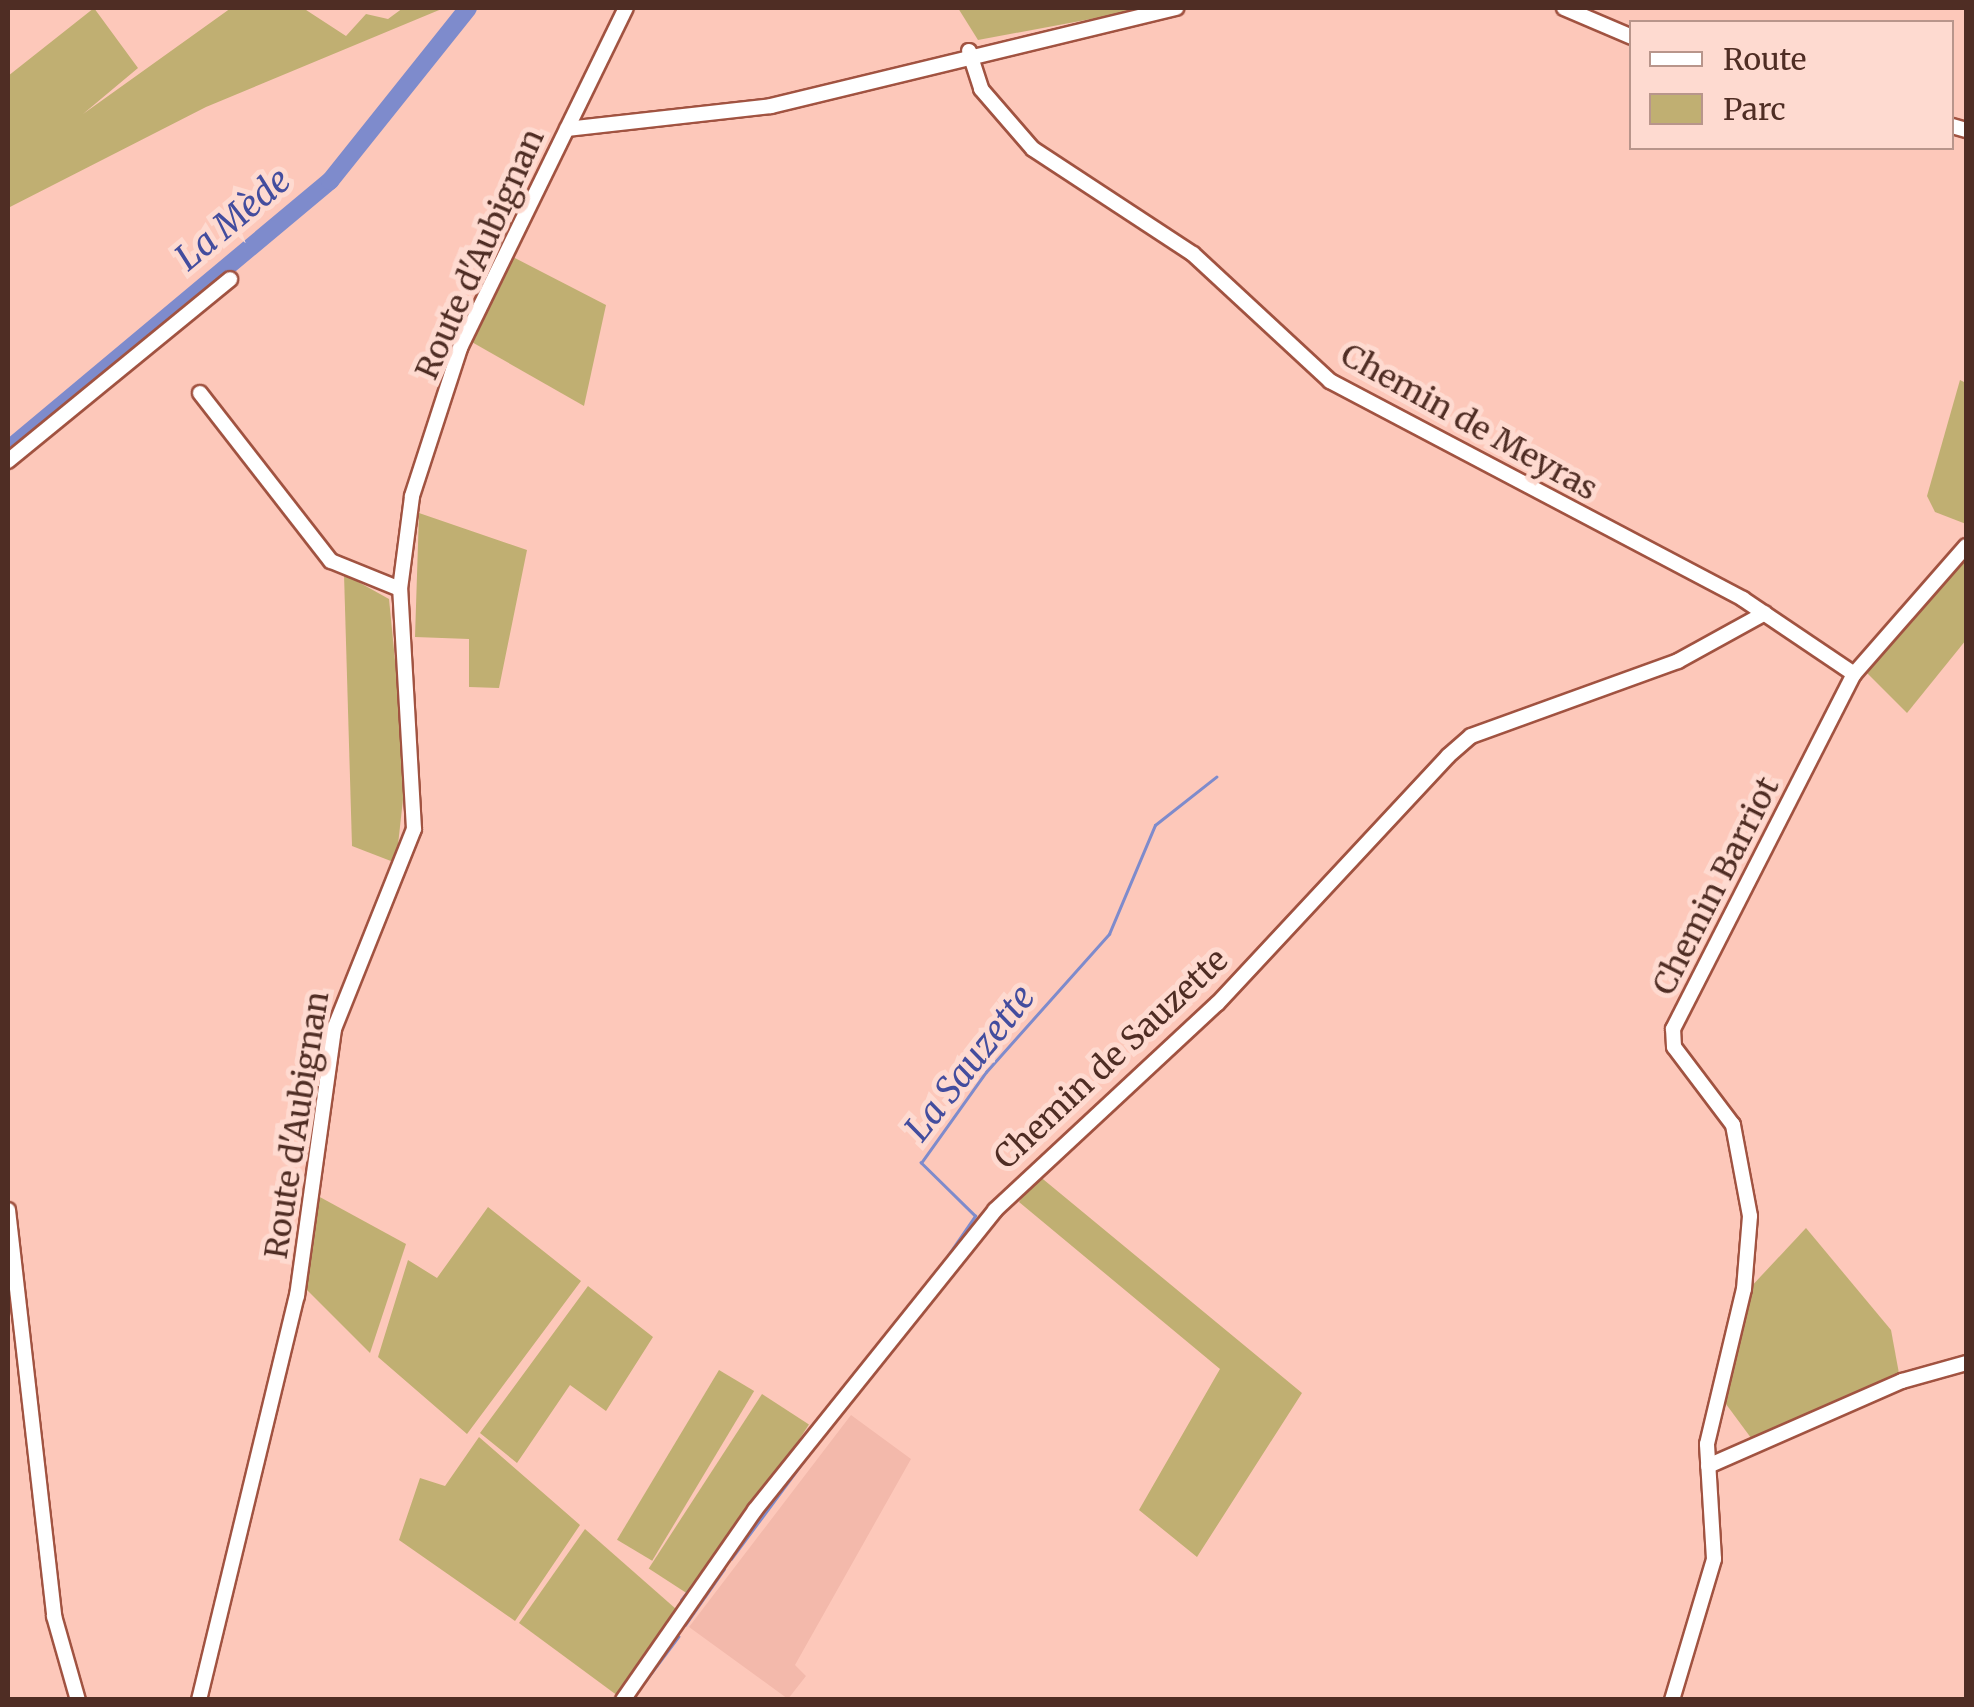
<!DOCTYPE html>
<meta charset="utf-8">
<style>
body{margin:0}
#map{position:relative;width:1974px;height:1707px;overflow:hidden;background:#fdc8ba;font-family:Merriweather,serif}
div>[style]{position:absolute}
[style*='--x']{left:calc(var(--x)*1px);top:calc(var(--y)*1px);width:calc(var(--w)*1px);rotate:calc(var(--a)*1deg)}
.built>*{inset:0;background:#f3b9ab}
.green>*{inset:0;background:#c0af72;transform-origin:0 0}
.stream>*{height:2.5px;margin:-1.25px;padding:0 1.25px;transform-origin:1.25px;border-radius:1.25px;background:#7e8bcc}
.river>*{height:18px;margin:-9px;padding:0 9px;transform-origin:9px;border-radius:9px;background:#7e8bcc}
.roads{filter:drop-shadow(2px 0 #a15341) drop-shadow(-2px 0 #a15341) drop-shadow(0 2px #a15341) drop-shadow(0 -2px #a15341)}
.minor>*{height:14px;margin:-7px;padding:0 7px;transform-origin:7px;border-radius:7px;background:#fff}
span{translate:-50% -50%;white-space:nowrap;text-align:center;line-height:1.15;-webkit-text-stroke:10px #fedad0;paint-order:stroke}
.street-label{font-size:32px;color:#4f2d24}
.water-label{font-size:35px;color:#434d9e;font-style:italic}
.frame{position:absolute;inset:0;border:10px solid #4f2d24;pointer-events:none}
.legend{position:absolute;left:1629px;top:20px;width:325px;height:130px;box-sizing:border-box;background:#fedad0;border:2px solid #b8958b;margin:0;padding:12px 18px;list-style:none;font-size:30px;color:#4f2d24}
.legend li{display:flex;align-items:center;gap:20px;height:50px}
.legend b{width:50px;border:2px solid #b8958b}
</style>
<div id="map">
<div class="built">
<div style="clip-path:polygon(851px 1415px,911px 1459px,795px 1665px,806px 1676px,788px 1699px,689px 1627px)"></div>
</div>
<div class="green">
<div style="clip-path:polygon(94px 8px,138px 68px,83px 114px,231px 8px,303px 8px,346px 36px,366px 14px,388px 19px,403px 8px,444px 8px,206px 107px,8px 208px,8px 76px)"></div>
<div style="clip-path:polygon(958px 8px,1150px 8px,978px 40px)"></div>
<div style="clip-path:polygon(511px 256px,606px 305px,584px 406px,470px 341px)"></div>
<div style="clip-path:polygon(1960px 380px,1966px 383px,1966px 524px,1935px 512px,1927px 496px)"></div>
<div style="clip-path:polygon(419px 513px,527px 550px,499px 688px,469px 687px,469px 639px,415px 637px)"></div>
<div style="clip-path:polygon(1966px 551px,1966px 640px,1907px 713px,1866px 672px)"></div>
<div style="clip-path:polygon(344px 574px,389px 599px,406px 772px,396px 863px,352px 846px)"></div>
<div style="clip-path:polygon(1038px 1175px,1302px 1393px,1197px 1557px,1139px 1510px,1220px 1369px,1019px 1202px)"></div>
<div style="clip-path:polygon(318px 1196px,406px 1244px,370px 1353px,304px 1287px)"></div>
<div style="clip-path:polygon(488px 1207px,581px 1281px,467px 1434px,378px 1357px,408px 1260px,437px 1278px)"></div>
<div style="clip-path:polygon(1806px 1228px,1891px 1330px,1900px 1379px,1754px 1442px,1723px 1400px,1748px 1290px)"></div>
<div style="clip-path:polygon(588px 1286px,653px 1337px,606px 1411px,570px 1385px,517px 1463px,480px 1433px)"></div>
<div style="left:719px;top:1370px;width:41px;height:198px;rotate:31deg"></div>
<div style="left:762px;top:1394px;width:56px;height:208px;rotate:33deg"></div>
<div style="clip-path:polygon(479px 1437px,580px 1525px,515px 1621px,399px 1540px,420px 1478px,445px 1486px)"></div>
<div style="clip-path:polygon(585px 1529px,676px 1609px,618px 1696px,519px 1623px)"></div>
</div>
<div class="stream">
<div style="--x:940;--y:1267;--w:62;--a:-55.5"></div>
<div style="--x:975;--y:1216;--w:76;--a:-135.5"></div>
<div style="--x:921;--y:1163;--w:112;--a:-54.5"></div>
<div style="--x:986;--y:1072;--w:185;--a:-48.3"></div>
<div style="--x:1109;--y:934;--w:118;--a:-67.1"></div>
<div style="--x:1155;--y:825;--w:78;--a:-38.2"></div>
<div style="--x:731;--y:1559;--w:129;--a:-53.5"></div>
<div style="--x:681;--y:1600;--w:265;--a:-52.4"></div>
<div style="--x:685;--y:1625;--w:68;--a:-55.1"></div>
<div style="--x:640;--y:1688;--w:64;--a:-53.3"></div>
</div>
<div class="river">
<div style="--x:8;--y:450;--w:420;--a:-39.9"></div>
<div style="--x:330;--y:181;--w:221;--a:-51.4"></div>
</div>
<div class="roads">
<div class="minor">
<div style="--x:1564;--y:8;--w:74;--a:23.1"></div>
<div style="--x:969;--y:51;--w:40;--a:72"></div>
<div style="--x:981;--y:89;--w:79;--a:49.1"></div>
<div style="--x:1033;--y:149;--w:191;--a:33.3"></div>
<div style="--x:1193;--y:254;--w:187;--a:42.8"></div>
<div style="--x:1330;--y:381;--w:467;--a:27.8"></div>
<div style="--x:1743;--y:599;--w:134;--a:34"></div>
<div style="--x:1952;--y:126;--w:15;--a:16"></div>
<div style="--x:567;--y:129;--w:205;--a:-6.4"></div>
<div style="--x:771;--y:106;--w:417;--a:-13.6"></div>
<div style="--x:200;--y:393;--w:213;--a:52.1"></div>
<div style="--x:331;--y:561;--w:74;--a:22.1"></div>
<div style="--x:8;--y:461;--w:287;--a:-39.3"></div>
<div style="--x:8;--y:1210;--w:409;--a:83.5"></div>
<div style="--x:54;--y:1616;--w:87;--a:74.1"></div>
<div style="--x:1708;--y:1466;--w:212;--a:-23.7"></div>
<div style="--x:1902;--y:1381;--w:66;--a:-15.7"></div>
<div style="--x:199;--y:1700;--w:416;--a:-76.4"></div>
<div style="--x:297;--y:1296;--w:270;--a:-82.1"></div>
<div style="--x:334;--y:1029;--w:215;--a:-68.2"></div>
<div style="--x:414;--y:829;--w:240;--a:-93.3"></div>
<div style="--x:400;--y:589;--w:94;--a:-82.6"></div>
<div style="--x:412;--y:496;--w:156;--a:-72"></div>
<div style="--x:460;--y:348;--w:378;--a:-64"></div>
<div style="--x:623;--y:1700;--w:231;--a:-55.2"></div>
<div style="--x:755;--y:1510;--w:384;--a:-51.3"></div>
<div style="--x:995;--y:1210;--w:303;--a:-42.9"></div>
<div style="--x:1217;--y:1004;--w:339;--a:-47"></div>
<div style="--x:1448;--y:756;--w:30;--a:-41"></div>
<div style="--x:1471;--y:736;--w:220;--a:-19.9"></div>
<div style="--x:1678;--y:661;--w:99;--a:-28.9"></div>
<div style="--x:1672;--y:1700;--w:147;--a:-73.4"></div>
<div style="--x:1714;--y:1559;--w:115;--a:-93.5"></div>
<div style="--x:1707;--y:1444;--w:159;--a:-76.6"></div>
<div style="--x:1744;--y:1289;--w:73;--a:-85.3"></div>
<div style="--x:1750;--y:1216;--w:93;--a:-100.6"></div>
<div style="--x:1733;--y:1125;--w:98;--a:-127.1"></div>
<div style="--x:1674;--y:1047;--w:18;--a:-93"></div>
<div style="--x:1673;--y:1029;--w:398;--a:-63"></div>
<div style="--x:1854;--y:674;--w:170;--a:-48.8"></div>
</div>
</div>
<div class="street-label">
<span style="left:480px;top:254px;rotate:-66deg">Route d'Aubignan</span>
<span style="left:1469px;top:422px;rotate:29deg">Chemin de Meyras</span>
<span style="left:1716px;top:886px;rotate:-63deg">Chemin Barriot</span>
<span style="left:1111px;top:1059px;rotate:-43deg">Chemin de Sauzette</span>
<span style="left:297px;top:1125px;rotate:-81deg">Route d'Aubignan</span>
</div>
<div class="water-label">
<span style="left:233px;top:219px;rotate:-40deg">La Mède</span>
<span style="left:970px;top:1063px;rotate:-52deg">La Sauzette</span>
</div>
<div class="frame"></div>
<ul class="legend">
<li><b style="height:12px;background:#fff"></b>Route</li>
<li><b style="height:28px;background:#c0af72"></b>Parc</li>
</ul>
</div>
